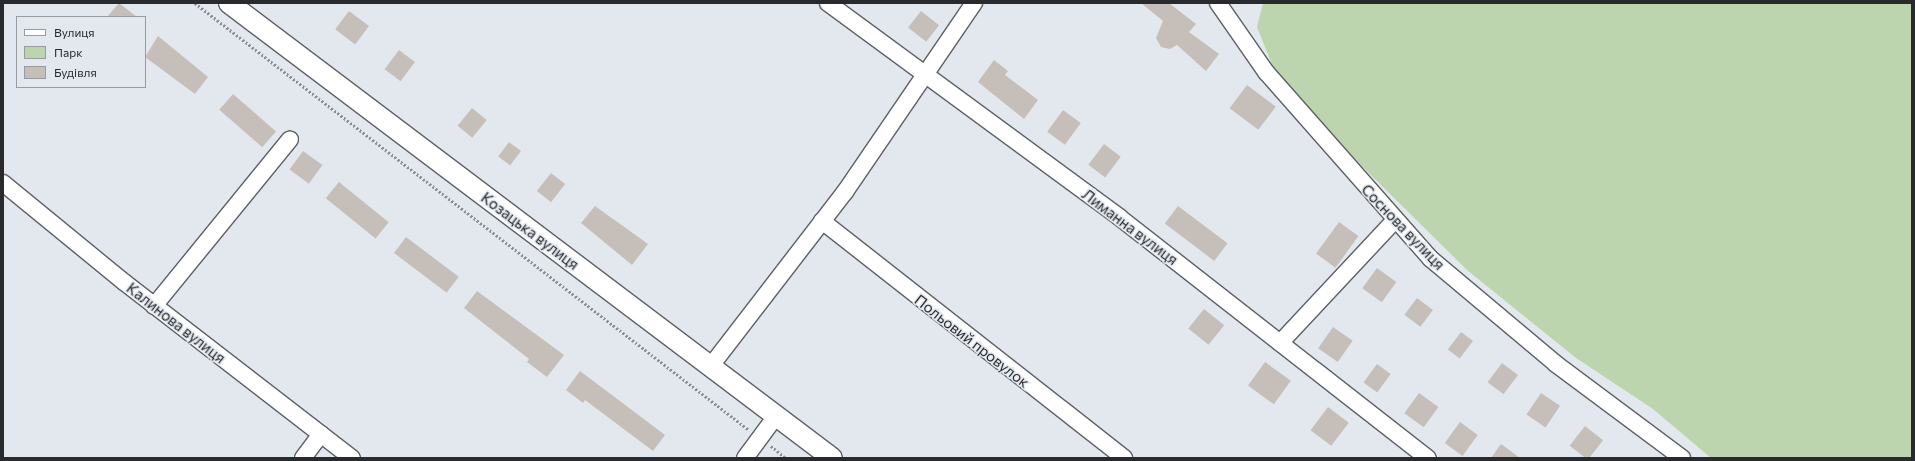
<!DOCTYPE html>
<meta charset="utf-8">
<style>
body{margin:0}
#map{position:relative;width:1915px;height:461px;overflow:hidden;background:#e3e8ef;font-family:Commissioner,sans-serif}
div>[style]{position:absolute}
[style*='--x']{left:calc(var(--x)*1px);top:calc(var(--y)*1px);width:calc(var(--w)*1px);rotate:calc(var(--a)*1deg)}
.green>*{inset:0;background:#bcd5ae}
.building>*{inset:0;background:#c6bfb9;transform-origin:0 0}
.path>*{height:2.5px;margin-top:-1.25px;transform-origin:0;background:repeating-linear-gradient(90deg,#8b8e94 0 2px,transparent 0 4px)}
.roads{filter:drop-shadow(1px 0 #5d6167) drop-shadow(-1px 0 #5d6167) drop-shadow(0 1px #5d6167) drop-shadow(0 -1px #5d6167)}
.minor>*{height:16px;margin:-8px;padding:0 8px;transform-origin:8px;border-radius:8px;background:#fff}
.major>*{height:20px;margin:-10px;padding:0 10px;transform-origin:10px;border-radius:10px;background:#fff}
span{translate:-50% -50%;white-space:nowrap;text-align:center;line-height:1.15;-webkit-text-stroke:3px #e3e8ef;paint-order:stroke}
.street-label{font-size:15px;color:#282a2d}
.frame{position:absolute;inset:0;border:4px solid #282a2d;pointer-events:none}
.legend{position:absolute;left:16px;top:16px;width:130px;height:72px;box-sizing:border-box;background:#e3e8ef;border:1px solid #989ca1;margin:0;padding:5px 7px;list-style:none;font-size:12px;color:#282a2d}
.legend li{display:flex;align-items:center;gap:8px;height:20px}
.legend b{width:20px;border:1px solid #989ca1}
</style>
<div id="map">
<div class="green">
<div style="clip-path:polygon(1263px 3px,1912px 3px,1912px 458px,1711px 458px,1653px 409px,1576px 358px,1467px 270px,1300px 105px,1273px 67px,1257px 27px)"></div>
</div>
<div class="building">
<div style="clip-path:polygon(119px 3px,137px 17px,107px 17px)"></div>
<div style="clip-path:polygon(1141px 3px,1169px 3px,1196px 24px,1189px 32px,1219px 54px,1206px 71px,1177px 45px,1170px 49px,1161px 47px,1156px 38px,1163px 21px)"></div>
<div style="left:349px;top:11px;width:25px;height:23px;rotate:37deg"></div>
<div style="left:921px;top:11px;width:23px;height:21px;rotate:38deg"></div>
<div style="clip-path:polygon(158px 36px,208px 77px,195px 94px,145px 57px)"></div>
<div style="left:399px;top:50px;width:20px;height:24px;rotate:37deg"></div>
<div style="clip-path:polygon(994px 60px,1008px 71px,1005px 75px,1038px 100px,1024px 119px,978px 82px)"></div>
<div style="left:1247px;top:85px;width:36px;height:29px;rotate:37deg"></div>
<div style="left:233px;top:94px;width:57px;height:21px;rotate:41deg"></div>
<div style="left:472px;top:108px;width:19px;height:23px;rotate:39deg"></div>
<div style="left:1063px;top:110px;width:22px;height:27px;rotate:36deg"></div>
<div style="left:509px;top:142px;width:15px;height:18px;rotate:37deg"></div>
<div style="left:1104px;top:144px;width:21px;height:26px;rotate:37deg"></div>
<div style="left:303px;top:151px;width:24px;height:23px;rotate:36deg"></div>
<div style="left:551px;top:173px;width:18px;height:23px;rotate:38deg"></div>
<div style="left:339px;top:182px;width:64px;height:21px;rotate:39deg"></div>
<div style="clip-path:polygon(595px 206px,648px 244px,632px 265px,581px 223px)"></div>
<div style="left:1178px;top:206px;width:62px;height:22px;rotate:37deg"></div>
<div style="left:1339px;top:222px;width:24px;height:39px;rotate:36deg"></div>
<div style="left:406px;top:237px;width:66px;height:20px;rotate:37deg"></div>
<div style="left:1377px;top:268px;width:24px;height:25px;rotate:36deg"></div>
<div style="clip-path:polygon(477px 291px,564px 355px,547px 377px,527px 362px,529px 359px,464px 308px)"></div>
<div style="left:1417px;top:298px;width:20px;height:21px;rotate:37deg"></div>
<div style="left:1204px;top:309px;width:26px;height:25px;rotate:39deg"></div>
<div style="left:1333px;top:327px;width:24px;height:26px;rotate:35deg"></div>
<div style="left:1461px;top:332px;width:15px;height:22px;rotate:37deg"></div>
<div style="left:1265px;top:362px;width:32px;height:29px;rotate:36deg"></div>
<div style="left:1502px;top:363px;width:20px;height:24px;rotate:37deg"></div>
<div style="left:1377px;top:364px;width:17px;height:23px;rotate:36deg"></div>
<div style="clip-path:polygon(580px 371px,665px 435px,653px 451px,585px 400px,583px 403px,566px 390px)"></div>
<div style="left:1419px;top:393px;width:24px;height:25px;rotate:36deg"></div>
<div style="left:1541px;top:393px;width:23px;height:26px;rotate:34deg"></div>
<div style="left:1328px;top:407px;width:26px;height:29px;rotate:37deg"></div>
<div style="left:1460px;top:422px;width:22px;height:26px;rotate:36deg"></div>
<div style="left:1585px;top:426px;width:23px;height:25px;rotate:38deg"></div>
<div style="clip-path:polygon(1501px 444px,1520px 458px,1491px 458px)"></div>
</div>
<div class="path">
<div style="--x:195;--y:3;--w:699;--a:37.62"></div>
<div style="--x:771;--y:446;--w:19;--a:39"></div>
</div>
<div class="roads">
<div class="minor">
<div style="--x:828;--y:3;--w:361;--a:36.3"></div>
<div style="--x:1119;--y:217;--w:392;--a:38"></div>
<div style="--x:1218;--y:3;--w:84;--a:55.2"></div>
<div style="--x:1266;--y:72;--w:249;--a:48.6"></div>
<div style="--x:1431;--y:259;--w:163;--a:40"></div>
<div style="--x:1556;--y:364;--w:157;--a:36.7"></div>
<div style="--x:3;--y:183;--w:156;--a:39.3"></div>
<div style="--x:124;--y:282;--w:288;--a:37.7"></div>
<div style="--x:822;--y:221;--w:384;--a:38.1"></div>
<div style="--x:154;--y:306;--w:215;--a:-50.8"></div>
<div style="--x:1280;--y:343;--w:168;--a:-46.9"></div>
<div style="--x:710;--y:367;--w:221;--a:-52.4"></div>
<div style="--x:845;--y:192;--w:229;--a:-55.7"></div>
<div style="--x:303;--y:458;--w:30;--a:-53"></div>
<div style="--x:745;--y:458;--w:52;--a:-53.6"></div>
</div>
<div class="major">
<div style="--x:229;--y:3;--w:755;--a:37.04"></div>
</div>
</div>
<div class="street-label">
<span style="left:1130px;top:227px;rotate:37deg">Лиманна вулиця</span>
<span style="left:1403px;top:227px;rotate:46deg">Соснова вулиця</span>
<span style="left:530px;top:231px;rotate:37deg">Козацька вулиця</span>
<span style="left:176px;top:323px;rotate:38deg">Калинова вулиця</span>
<span style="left:972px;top:341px;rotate:38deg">Польовий провулок</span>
</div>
<div class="frame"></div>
<ul class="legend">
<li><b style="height:5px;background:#fff"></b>Вулиця</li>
<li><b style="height:11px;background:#bcd5ae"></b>Парк</li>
<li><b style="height:11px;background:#c6bfb9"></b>Будівля</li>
</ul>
</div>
